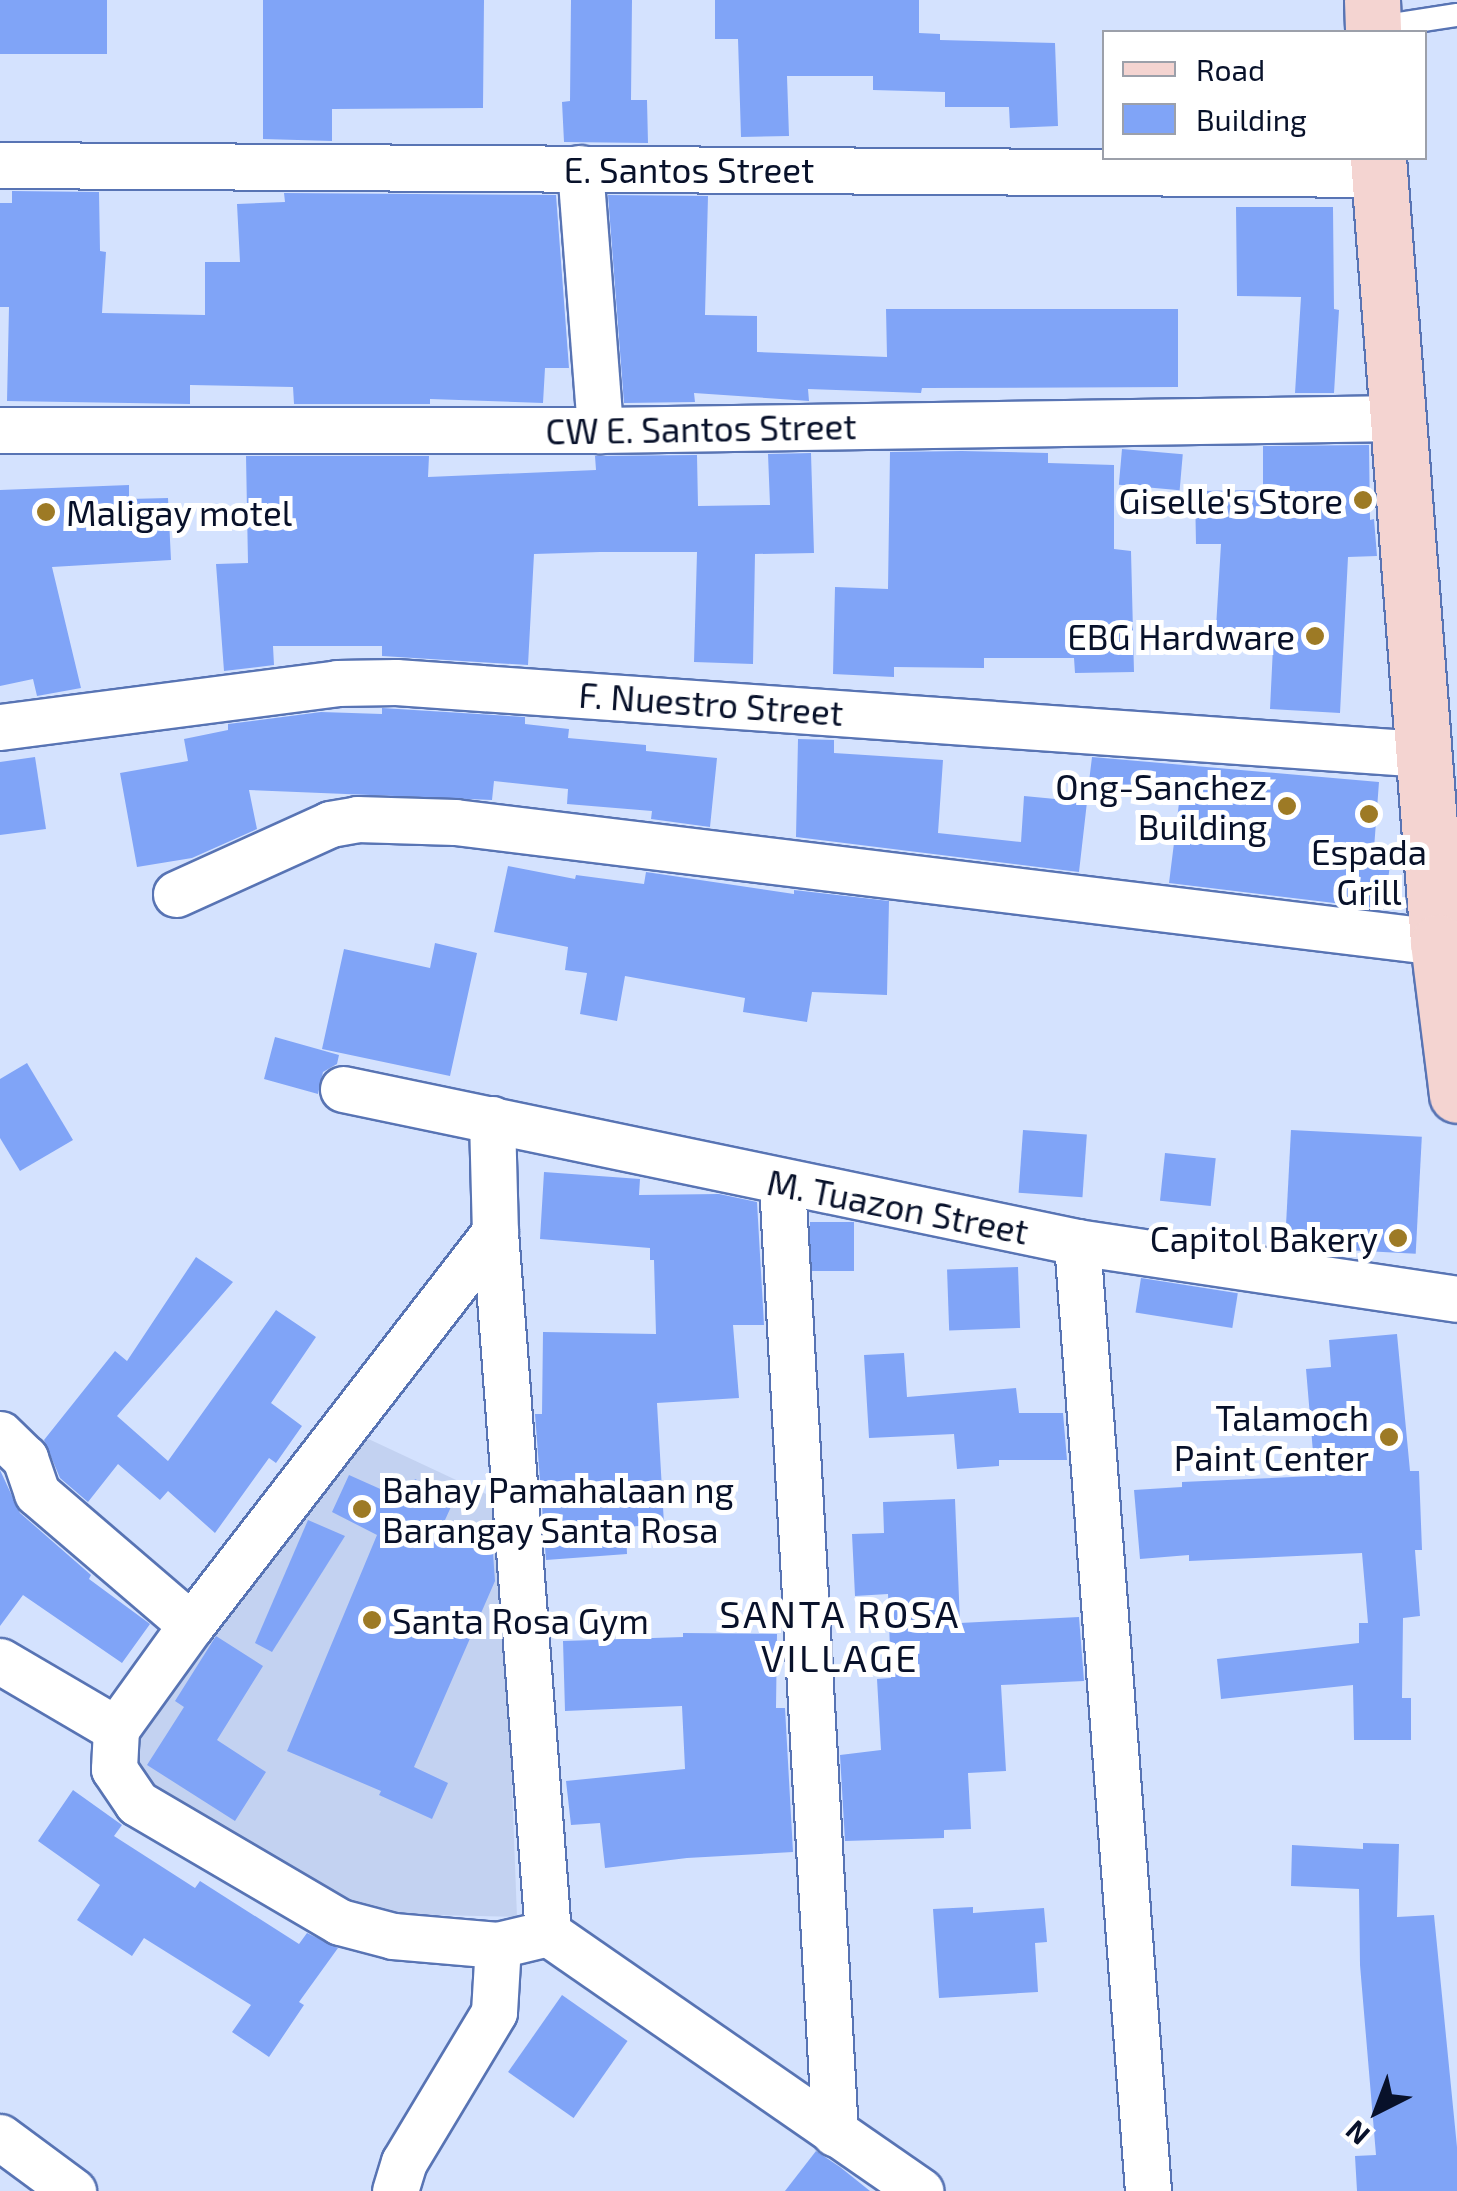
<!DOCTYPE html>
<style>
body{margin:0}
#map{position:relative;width:1457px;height:2191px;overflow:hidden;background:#d4e2fe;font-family:"Exo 2",sans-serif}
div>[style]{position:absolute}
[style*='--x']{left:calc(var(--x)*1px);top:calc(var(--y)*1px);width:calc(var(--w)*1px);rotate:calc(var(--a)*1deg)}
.built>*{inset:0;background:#c3d2f1}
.building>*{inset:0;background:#80a4f7;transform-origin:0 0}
.roads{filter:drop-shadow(2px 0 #5874b4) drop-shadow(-2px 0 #5874b4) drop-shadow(0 2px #5874b4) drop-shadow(0 -2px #5874b4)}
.service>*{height:22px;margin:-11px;padding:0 11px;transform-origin:11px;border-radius:11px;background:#fff}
.minor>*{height:45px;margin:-22.5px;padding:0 22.5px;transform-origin:22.5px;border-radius:22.5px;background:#fff}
.secondary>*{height:55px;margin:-27.5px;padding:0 27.5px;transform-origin:27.5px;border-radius:27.5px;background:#f4d4d1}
.dots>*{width:28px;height:28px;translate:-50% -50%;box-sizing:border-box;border:5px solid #fff;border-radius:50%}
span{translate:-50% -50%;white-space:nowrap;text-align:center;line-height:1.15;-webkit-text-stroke:10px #fff;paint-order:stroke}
.street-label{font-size:35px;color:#08112a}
.poi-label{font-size:35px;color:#08112a}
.right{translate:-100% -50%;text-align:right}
.left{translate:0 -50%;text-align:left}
.neighbourhood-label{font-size:38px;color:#08112a;letter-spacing:2.5px}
.legend{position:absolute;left:1102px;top:30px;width:325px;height:130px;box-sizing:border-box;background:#fff;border:2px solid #9ca0aa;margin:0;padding:12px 18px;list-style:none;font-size:30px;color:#08112a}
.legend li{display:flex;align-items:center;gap:20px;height:50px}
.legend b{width:50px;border:2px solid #9ca0aa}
.north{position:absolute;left:1327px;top:2061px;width:100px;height:100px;-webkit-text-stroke:8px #fff;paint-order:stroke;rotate:222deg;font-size:28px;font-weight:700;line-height:40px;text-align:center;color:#08112a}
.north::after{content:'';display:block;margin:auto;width:35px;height:45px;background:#08112a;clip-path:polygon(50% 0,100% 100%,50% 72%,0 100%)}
</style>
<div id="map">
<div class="built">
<div style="clip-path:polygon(360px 1435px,501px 1501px,517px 1917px,351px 1913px,143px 1779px,133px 1747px,216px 1624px)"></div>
</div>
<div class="building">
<div style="left:0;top:0;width:107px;height:54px"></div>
<div style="clip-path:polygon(263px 0,484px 0,483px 108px,332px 109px,332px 141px,263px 139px)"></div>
<div style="clip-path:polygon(571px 0,632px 0,631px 100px,647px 100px,648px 143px,564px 142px,562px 102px,570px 101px)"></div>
<div style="clip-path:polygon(715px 0,919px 0,919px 33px,940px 34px,940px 40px,1055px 43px,1058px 126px,1010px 128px,1009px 107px,945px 107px,945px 92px,873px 90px,873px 76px,787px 76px,789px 136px,741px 137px,738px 39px,715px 39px)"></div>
<div style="clip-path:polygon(12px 191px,99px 192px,100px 251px,106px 252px,102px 313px,205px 315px,205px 262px,240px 262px,237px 204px,285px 202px,284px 193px,556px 195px,569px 368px,545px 368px,543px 403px,430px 399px,430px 404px,294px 404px,293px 387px,190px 385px,190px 404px,7px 401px,9px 307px,0 307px,0 203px,12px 203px)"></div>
<div style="clip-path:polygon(608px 195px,708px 196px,705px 315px,757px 316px,757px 352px,887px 357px,886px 309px,1178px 309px,1178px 387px,922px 388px,921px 393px,808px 389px,809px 401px,694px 393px,695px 402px,624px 403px)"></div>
<div style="clip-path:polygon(1236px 207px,1333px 207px,1334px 309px,1339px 310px,1334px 393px,1295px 393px,1301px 297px,1237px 296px)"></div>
<div style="clip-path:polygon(1369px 445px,1370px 520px,1374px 519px,1377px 556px,1348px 557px,1340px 713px,1270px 709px,1273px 647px,1215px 644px,1221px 544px,1196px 544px,1195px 491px,1263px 490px,1263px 446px)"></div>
<div style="left:1122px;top:449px;width:61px;height:36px;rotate:5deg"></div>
<div style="clip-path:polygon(962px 451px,1048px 453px,1048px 463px,1114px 465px,1114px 549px,1131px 551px,1134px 672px,1075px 673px,1074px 658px,984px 658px,984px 668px,894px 667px,894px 677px,833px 674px,835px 587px,888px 589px,890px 452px)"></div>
<div style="clip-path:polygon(811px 453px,814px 553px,755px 554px,753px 664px,694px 662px,697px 552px,600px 552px,534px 554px,528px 665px,382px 656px,382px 646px,273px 646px,274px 665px,224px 671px,216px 564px,248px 563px,246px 456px,429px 456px,428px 477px,596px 470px,595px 456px,697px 455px,698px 506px,770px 505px,768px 454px)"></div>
<div style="clip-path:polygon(129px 485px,129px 499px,168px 498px,171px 560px,52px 567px,81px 688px,37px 696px,33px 679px,0 686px,0 490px)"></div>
<div style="clip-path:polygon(382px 708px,525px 717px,525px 724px,569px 729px,568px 738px,646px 745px,646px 751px,717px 758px,710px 827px,651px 819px,652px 811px,567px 804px,568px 789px,494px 781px,492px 800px,249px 790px,257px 829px,192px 858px,137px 867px,120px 773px,188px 761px,184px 739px,228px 730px,228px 724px,321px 712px,382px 714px)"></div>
<div style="clip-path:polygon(798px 739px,834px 740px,834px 753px,943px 760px,938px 833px,1021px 842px,1024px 796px,1087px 802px,1079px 872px,796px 837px)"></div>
<div style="clip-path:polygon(35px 757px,46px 829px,0 835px,0 762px)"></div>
<div style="clip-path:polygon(1092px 757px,1379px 782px,1373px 862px,1390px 865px,1384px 909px,1169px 883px,1179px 803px,1088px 790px)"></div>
<div style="clip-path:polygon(508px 866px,575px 879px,576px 875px,644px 884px,646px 872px,794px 894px,794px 890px,889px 901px,887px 995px,812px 992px,807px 1022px,743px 1012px,745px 998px,625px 976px,617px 1021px,580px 1014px,587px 973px,565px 970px,568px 947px,494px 932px)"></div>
<div style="clip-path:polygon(435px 943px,477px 953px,450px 1076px,322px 1049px,344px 949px,430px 968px)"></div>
<div style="clip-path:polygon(275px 1037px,339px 1055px,337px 1064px,323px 1072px,318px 1094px,264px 1079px)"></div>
<div style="clip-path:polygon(27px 1063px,73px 1140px,20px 1171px,0 1138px,0 1079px)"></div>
<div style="left:1023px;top:1130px;width:64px;height:63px;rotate:4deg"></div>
<div style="left:1291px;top:1130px;width:131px;height:117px;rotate:3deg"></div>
<div style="left:1165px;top:1153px;width:51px;height:48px;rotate:6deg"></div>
<div style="clip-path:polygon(544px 1172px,640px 1179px,639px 1195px,719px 1194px,757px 1202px,764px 1325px,733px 1325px,739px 1398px,657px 1403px,664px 1524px,626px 1527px,627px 1554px,546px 1560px,535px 1414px,542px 1414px,543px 1332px,656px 1334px,654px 1260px,650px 1260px,650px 1248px,540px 1239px)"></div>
<div style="left:810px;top:1222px;width:44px;height:49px"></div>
<div style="clip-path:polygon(196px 1257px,233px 1282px,117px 1416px,168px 1461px,276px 1310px,316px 1337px,271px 1403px,302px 1426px,276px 1463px,269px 1458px,215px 1533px,168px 1491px,160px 1500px,118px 1464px,88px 1502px,60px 1478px,44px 1440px,115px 1351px,127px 1361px)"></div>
<div style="left:1018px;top:1267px;width:61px;height:71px;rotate:88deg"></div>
<div style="left:1141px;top:1278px;width:98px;height:35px;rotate:9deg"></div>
<div style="clip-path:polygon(1397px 1334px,1410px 1471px,1419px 1471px,1422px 1550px,1415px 1550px,1420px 1616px,1403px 1618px,1402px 1698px,1411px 1698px,1411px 1740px,1354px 1740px,1353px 1685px,1221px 1699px,1217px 1659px,1359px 1643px,1359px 1623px,1368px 1623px,1362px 1553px,1189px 1561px,1189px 1555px,1140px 1559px,1134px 1490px,1182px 1487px,1182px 1482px,1315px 1476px,1306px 1369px,1331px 1367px,1329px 1340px)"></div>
<div style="clip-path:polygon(904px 1353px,907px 1397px,1016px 1388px,1019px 1413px,1063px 1413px,1067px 1460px,999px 1460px,999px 1466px,957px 1469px,954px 1434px,869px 1438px,864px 1355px)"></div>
<div style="clip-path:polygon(0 1470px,20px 1513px,91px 1575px,89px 1579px,150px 1624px,122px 1663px,23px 1595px,0 1626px)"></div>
<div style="clip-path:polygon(349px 1475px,405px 1500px,415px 1479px,455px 1498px,445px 1520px,492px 1539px,495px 1581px,414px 1767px,448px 1783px,432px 1819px,379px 1795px,381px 1791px,287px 1751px,377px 1535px,332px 1512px)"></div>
<div style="clip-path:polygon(955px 1499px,960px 1623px,1079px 1617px,1084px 1681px,1001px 1685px,1006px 1771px,968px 1773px,971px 1829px,944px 1830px,944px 1838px,845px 1841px,840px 1755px,881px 1750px,877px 1679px,891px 1678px,888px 1594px,855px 1596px,852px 1534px,884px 1533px,883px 1502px)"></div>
<div style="clip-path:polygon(308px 1520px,345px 1536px,272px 1652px,255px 1643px)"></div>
<div style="clip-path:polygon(683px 1633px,777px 1634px,776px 1708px,785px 1708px,793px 1852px,687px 1858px,605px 1868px,600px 1823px,571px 1825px,566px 1781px,685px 1769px,682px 1706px,565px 1711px,563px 1641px,683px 1637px)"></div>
<div style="clip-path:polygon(216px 1636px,263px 1666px,217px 1740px,266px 1772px,235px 1821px,147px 1765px,184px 1707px,175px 1701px)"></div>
<div style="clip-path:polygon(73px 1790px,122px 1825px,114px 1836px,195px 1888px,200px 1881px,299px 1944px,307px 1933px,338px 1948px,299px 2002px,304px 2005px,269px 2057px,232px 2032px,251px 2005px,144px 1938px,132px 1956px,77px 1920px,100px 1885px,38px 1841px)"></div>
<div style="clip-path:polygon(1363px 1843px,1399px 1844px,1397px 1917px,1434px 1915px,1457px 2147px,1457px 2191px,1357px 2191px,1355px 2156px,1376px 2155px,1360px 1965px,1359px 1889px,1291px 1886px,1292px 1845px,1363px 1849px)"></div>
<div style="clip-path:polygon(973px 1907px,973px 1913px,1044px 1908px,1047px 1942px,1035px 1943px,1038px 1992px,939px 1998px,933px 1909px)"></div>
<div style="left:562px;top:1995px;width:80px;height:94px;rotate:35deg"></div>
<div style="clip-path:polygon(816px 2151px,840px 2167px,870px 2191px,785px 2191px)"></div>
</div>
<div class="roads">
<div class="service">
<div style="--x:1372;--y:28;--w:86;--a:-8.7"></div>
</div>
<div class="minor">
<div style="--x:0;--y:165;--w:1379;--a:0.37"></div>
<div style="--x:580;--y:168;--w:263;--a:85.6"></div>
<div style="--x:0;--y:430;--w:600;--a:0"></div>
<div style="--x:600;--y:430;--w:801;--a:-0.86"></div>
<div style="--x:0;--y:727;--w:340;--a:-7.4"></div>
<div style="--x:337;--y:683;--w:59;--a:-1"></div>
<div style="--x:396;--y:682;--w:1031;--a:4.01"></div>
<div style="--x:176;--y:894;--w:169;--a:-24.4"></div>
<div style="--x:330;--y:824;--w:27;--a:-10"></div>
<div style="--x:357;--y:819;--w:98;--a:1.8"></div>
<div style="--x:455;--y:822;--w:990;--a:6.96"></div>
<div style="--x:343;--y:1089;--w:750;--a:11.77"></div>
<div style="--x:1077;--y:1242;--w:384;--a:8.5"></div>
<div style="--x:492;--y:1119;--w:113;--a:88.5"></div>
<div style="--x:495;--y:1232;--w:703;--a:85.68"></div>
<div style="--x:782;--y:1183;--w:952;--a:86.81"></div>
<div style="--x:495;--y:1232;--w:497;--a:127.7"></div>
<div style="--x:191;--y:1625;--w:128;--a:125.8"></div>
<div style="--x:116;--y:1729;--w:40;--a:92.9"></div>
<div style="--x:114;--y:1769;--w:41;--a:55.9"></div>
<div style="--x:137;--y:1803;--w:235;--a:30.4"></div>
<div style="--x:340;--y:1922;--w:55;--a:14.8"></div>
<div style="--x:393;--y:1936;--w:105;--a:4.9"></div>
<div style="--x:498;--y:1945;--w:51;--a:-13.5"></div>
<div style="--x:548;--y:1933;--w:453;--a:34.7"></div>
<div style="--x:1077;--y:1242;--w:952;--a:85.72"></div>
<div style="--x:0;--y:1434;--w:35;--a:44"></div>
<div style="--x:25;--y:1458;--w:37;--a:71"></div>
<div style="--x:37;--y:1493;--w:203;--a:40.6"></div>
<div style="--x:0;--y:1661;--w:134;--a:30.4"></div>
<div style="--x:0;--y:2137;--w:91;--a:36.5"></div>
<div style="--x:395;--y:2191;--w:30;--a:-73"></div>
<div style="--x:404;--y:2162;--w:175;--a:-59"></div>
<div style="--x:494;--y:2012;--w:67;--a:-86.6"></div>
</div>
<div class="secondary">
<div style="--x:1372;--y:0;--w:32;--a:88"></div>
<div style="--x:1378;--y:158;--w:786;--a:85.62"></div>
<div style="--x:1438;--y:942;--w:154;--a:82.9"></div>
</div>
</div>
<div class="dots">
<div style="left:1363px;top:500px;background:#9d7a25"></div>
<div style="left:46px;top:512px;background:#9d7a25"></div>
<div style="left:1315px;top:636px;background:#9d7a25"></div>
<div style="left:1287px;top:806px;background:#9d7a25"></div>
<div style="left:1369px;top:814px;background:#9d7a25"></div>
<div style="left:1398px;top:1238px;background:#9d7a25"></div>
<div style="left:1389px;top:1437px;background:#9d7a25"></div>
<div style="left:362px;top:1509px;background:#9d7a25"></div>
<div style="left:372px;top:1620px;background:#9d7a25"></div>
</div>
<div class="street-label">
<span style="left:689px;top:169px">E. Santos Street</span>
<span style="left:701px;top:428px;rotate:-1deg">CW E. Santos Street</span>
<span style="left:711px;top:703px;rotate:4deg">F. Nuestro Street</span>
<span style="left:898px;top:1206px;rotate:11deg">M. Tuazon Street</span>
</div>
<div class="poi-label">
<span class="right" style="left:1343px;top:500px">Giselle's Store</span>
<span class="left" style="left:66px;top:512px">Maligay motel</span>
<span class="right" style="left:1295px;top:636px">EBG Hardware</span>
<span class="right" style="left:1267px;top:806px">Ong-Sanchez<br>Building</span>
<span style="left:1369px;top:871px">Espada<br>Grill</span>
<span class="right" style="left:1378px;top:1238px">Capitol Bakery</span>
<span class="right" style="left:1369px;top:1437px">Talamoch<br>Paint Center</span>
<span class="left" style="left:382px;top:1509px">Bahay Pamahalaan ng<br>Barangay Santa Rosa</span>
<span class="left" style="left:392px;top:1620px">Santa Rosa Gym</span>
</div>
<div class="neighbourhood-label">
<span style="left:840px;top:1636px">SANTA ROSA<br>VILLAGE</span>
</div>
<ul class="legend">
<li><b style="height:12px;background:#f4d4d1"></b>Road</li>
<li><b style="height:28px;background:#80a4f7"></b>Building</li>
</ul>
<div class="north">N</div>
</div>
